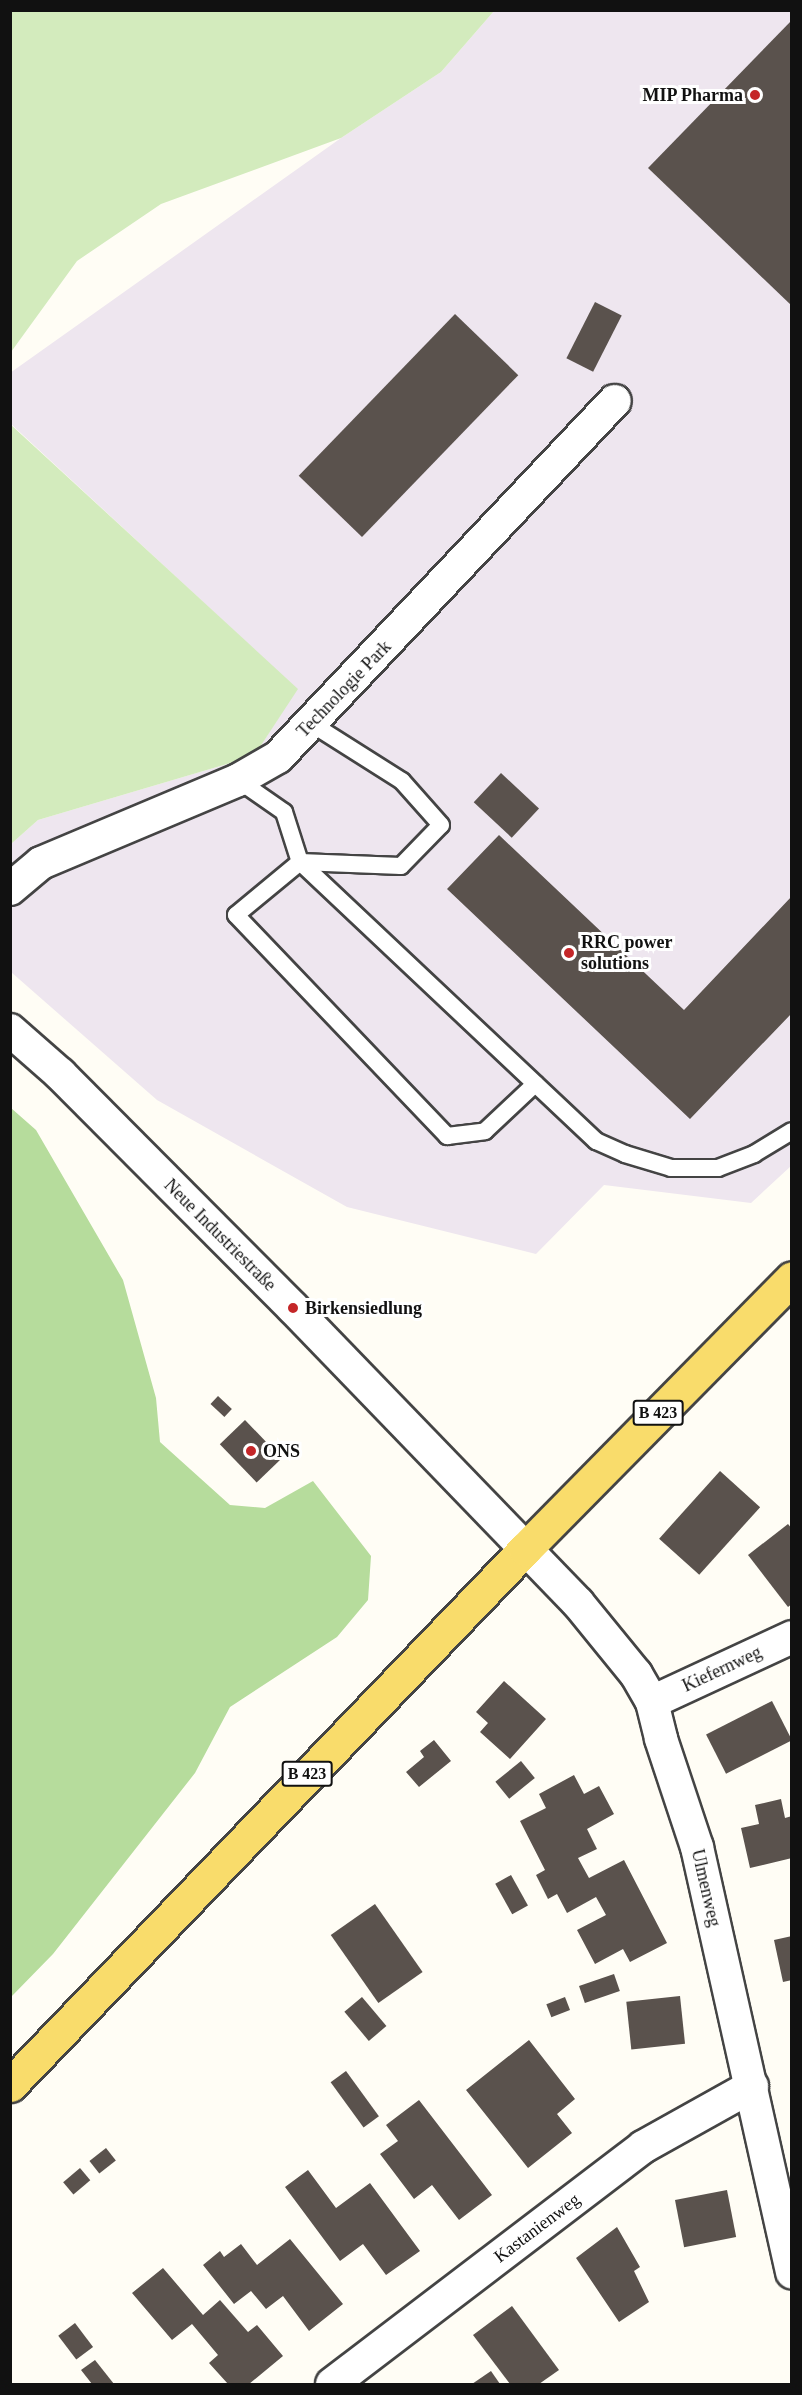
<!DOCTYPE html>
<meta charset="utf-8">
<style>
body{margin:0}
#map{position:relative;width:802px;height:2395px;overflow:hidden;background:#fffdf5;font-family:"Times New Roman",serif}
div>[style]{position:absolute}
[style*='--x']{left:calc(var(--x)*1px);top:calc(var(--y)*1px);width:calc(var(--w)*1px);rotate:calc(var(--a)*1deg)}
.industrial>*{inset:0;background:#eee6ef}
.green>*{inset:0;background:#d3ebbd}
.forest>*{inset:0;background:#b6dc9c}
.building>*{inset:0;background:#5a524d;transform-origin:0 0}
.roads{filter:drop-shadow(2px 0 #444) drop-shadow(-2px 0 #444) drop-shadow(0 2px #444) drop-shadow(0 -2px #444)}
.lane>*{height:16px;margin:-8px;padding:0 8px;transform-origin:8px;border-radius:8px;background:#fff}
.street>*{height:32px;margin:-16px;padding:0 16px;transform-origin:16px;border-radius:16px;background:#fff}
.primary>*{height:33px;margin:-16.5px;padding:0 16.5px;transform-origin:16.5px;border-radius:16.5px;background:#f9dc6b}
.dots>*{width:16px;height:16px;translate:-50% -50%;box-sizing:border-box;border:3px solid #fff;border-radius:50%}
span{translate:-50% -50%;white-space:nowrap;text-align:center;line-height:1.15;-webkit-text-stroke:6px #fff;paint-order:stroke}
.shield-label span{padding:2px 4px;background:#fff;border:2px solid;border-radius:4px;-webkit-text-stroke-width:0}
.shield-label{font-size:16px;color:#111;font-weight:700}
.poi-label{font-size:18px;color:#111;font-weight:700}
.right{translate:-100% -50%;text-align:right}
.left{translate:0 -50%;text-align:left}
.street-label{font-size:18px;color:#111}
.frame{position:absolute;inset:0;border:12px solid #111;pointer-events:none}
</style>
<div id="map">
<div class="industrial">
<div style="clip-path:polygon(494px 11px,791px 11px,791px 1166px,751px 1203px,604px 1185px,536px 1254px,347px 1207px,157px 1100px,11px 972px,11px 844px,38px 820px,254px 756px,297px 689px,11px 424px,10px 373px,341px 138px,441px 72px)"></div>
</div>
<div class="green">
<div style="clip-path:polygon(11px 10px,494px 10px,494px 11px,441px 72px,341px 138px,161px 204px,77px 261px,11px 352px)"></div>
<div style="clip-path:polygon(10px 424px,298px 689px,254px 756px,38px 820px,11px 844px)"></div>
</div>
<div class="forest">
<div style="clip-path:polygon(11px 1108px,36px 1130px,123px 1280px,156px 1398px,160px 1442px,230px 1505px,265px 1508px,313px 1481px,371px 1556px,368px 1600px,337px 1637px,230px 1707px,195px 1773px,53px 1954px,11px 1997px)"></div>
</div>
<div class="building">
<div style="clip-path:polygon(792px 20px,792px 306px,648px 168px)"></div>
<div style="left:595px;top:302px;width:30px;height:63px;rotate:27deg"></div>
<div style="left:455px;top:314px;width:88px;height:225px;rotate:44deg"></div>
<div style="left:501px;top:773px;width:52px;height:40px;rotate:43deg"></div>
<div style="clip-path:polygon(499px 835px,684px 1010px,792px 896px,792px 1013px,690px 1119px,447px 889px)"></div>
<div style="left:218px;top:1396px;width:19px;height:11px;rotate:43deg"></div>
<div style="left:245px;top:1420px;width:53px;height:35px;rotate:46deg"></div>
<div style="left:720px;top:1471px;width:54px;height:91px;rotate:42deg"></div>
<div style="clip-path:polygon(788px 1524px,792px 1529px,792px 1604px,788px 1607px,748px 1555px)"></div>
<div style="clip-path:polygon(504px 1681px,546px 1719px,510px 1759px,480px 1732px,488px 1723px,476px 1712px)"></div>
<div style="left:772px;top:1701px;width:44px;height:74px;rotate:63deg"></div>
<div style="clip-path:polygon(434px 1740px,451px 1761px,419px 1787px,406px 1772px,424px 1757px,420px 1751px)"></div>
<div style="left:521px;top:1761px;width:22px;height:33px;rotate:51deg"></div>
<div style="clip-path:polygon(574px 1775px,584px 1794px,599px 1786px,614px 1814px,587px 1829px,597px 1849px,578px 1858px,589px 1878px,624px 1860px,667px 1943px,630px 1962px,623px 1949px,595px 1964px,577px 1930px,606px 1915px,596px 1897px,567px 1913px,557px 1894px,548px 1899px,536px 1875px,545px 1870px,520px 1821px,546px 1808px,539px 1794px)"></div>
<div style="clip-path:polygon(781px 1799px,785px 1818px,792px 1816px,792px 1858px,750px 1868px,741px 1828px,759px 1824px,755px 1805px)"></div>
<div style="left:511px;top:1875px;width:35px;height:18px;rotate:61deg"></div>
<div style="left:375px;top:1904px;width:83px;height:54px;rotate:55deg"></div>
<div style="clip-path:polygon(792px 1936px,792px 1980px,783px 1982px,774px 1940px)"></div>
<div style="left:614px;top:1974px;width:18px;height:37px;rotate:71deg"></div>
<div style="left:680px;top:1996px;width:48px;height:54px;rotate:84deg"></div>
<div style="left:362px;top:1997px;width:38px;height:23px;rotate:50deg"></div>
<div style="left:565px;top:1997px;width:14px;height:20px;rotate:69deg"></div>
<div style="clip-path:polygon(529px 2040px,575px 2099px,557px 2114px,572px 2133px,528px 2168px,466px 2090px)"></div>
<div style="left:346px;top:2071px;width:56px;height:19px;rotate:54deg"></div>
<div style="clip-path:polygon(419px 2100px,492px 2195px,459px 2220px,432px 2185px,414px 2199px,380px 2154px,398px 2141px,386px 2125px)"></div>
<div style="left:106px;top:2148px;width:16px;height:21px;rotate:52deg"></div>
<div style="left:80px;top:2168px;width:16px;height:22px;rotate:50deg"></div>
<div style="clip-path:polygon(308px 2170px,336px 2208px,370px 2183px,420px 2251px,386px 2275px,363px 2244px,340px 2261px,285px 2187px)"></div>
<div style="left:727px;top:2190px;width:48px;height:53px;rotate:79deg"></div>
<div style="clip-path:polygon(617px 2227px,640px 2267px,634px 2271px,649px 2302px,619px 2322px,576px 2258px)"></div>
<div style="clip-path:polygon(290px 2239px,343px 2304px,309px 2331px,283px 2296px,266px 2309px,251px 2291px,234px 2304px,203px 2265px,220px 2251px,224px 2257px,241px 2244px,257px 2265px)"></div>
<div style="clip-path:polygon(163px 2268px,203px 2315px,220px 2300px,248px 2332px,257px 2325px,283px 2356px,249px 2384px,228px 2384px,209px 2363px,218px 2355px,192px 2324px,172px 2340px,132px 2293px)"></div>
<div style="clip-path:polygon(512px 2306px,559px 2370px,539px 2384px,510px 2384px,473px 2335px)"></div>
<div style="left:75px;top:2323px;width:30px;height:21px;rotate:53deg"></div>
<div style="clip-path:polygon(95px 2360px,114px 2384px,92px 2384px,81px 2370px)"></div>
<div style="clip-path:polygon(491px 2371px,500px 2384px,472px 2384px)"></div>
</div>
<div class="roads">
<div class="lane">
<div style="--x:238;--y:780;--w:56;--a:34.8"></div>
<div style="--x:284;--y:812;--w:52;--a:72.3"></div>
<div style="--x:300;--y:862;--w:83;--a:140.4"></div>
<div style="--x:236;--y:915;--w:306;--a:46.3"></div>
<div style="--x:447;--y:1136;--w:38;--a:-7"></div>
<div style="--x:485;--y:1131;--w:69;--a:-43.2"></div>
<div style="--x:300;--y:862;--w:407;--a:43.3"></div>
<div style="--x:596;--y:1141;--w:32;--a:24"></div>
<div style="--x:625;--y:1154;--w:48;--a:16.9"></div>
<div style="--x:671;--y:1168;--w:47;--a:0"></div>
<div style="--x:718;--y:1168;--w:39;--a:-21"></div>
<div style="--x:754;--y:1154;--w:44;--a:-31.2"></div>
<div style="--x:300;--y:862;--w:101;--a:2.3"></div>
<div style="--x:401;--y:866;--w:57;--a:-45.7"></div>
<div style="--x:441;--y:825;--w:59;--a:-131.6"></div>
<div style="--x:402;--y:781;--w:107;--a:-147.7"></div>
</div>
<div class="street">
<div style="--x:10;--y:889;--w:40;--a:-40"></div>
<div style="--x:41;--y:863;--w:214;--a:-22.8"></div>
<div style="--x:238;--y:780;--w:46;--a:-29.9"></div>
<div style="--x:278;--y:757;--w:490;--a:-46.6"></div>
<div style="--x:10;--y:1030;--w:67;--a:41.3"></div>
<div style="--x:60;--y:1074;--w:330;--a:45.1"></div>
<div style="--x:293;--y:1308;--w:410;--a:46"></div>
<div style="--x:578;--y:1603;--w:92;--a:50.8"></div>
<div style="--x:636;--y:1674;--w:32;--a:60"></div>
<div style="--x:652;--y:1702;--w:38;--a:76"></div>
<div style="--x:661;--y:1739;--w:114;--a:71.6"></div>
<div style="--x:697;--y:1847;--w:436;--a:77.4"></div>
<div style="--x:652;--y:1702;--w:154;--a:-24.9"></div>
<div style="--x:332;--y:2384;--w:391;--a:-37.3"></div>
<div style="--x:643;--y:2147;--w:125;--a:-29.2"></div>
</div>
<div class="primary">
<div style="--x:10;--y:2085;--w:743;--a:-46.14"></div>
<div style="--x:525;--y:1549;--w:380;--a:-45.4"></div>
</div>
</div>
<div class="dots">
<div style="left:755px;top:95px;background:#c42628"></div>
<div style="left:569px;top:953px;background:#c42628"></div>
<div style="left:293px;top:1308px;background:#c42628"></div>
<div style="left:251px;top:1451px;background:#c42628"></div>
</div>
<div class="shield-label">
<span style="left:658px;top:1413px">B 423</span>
<span style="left:307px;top:1774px">B 423</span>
</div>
<div class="poi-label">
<span class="right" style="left:743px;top:95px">MIP Pharma</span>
<span class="left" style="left:581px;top:953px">RRC power<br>solutions</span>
<span class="left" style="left:305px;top:1308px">Birkensiedlung</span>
<span class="left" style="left:263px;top:1451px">ONS</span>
</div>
<div class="street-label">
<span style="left:344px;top:689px;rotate:-46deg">Technologie Park</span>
<span style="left:220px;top:1235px;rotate:45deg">Neue Industriestraße</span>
<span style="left:722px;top:1669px;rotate:-25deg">Kiefernweg</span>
<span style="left:706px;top:1888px;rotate:77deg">Ulmenweg</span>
<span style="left:537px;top:2228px;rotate:-37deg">Kastanienweg</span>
</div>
<div class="frame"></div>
</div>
